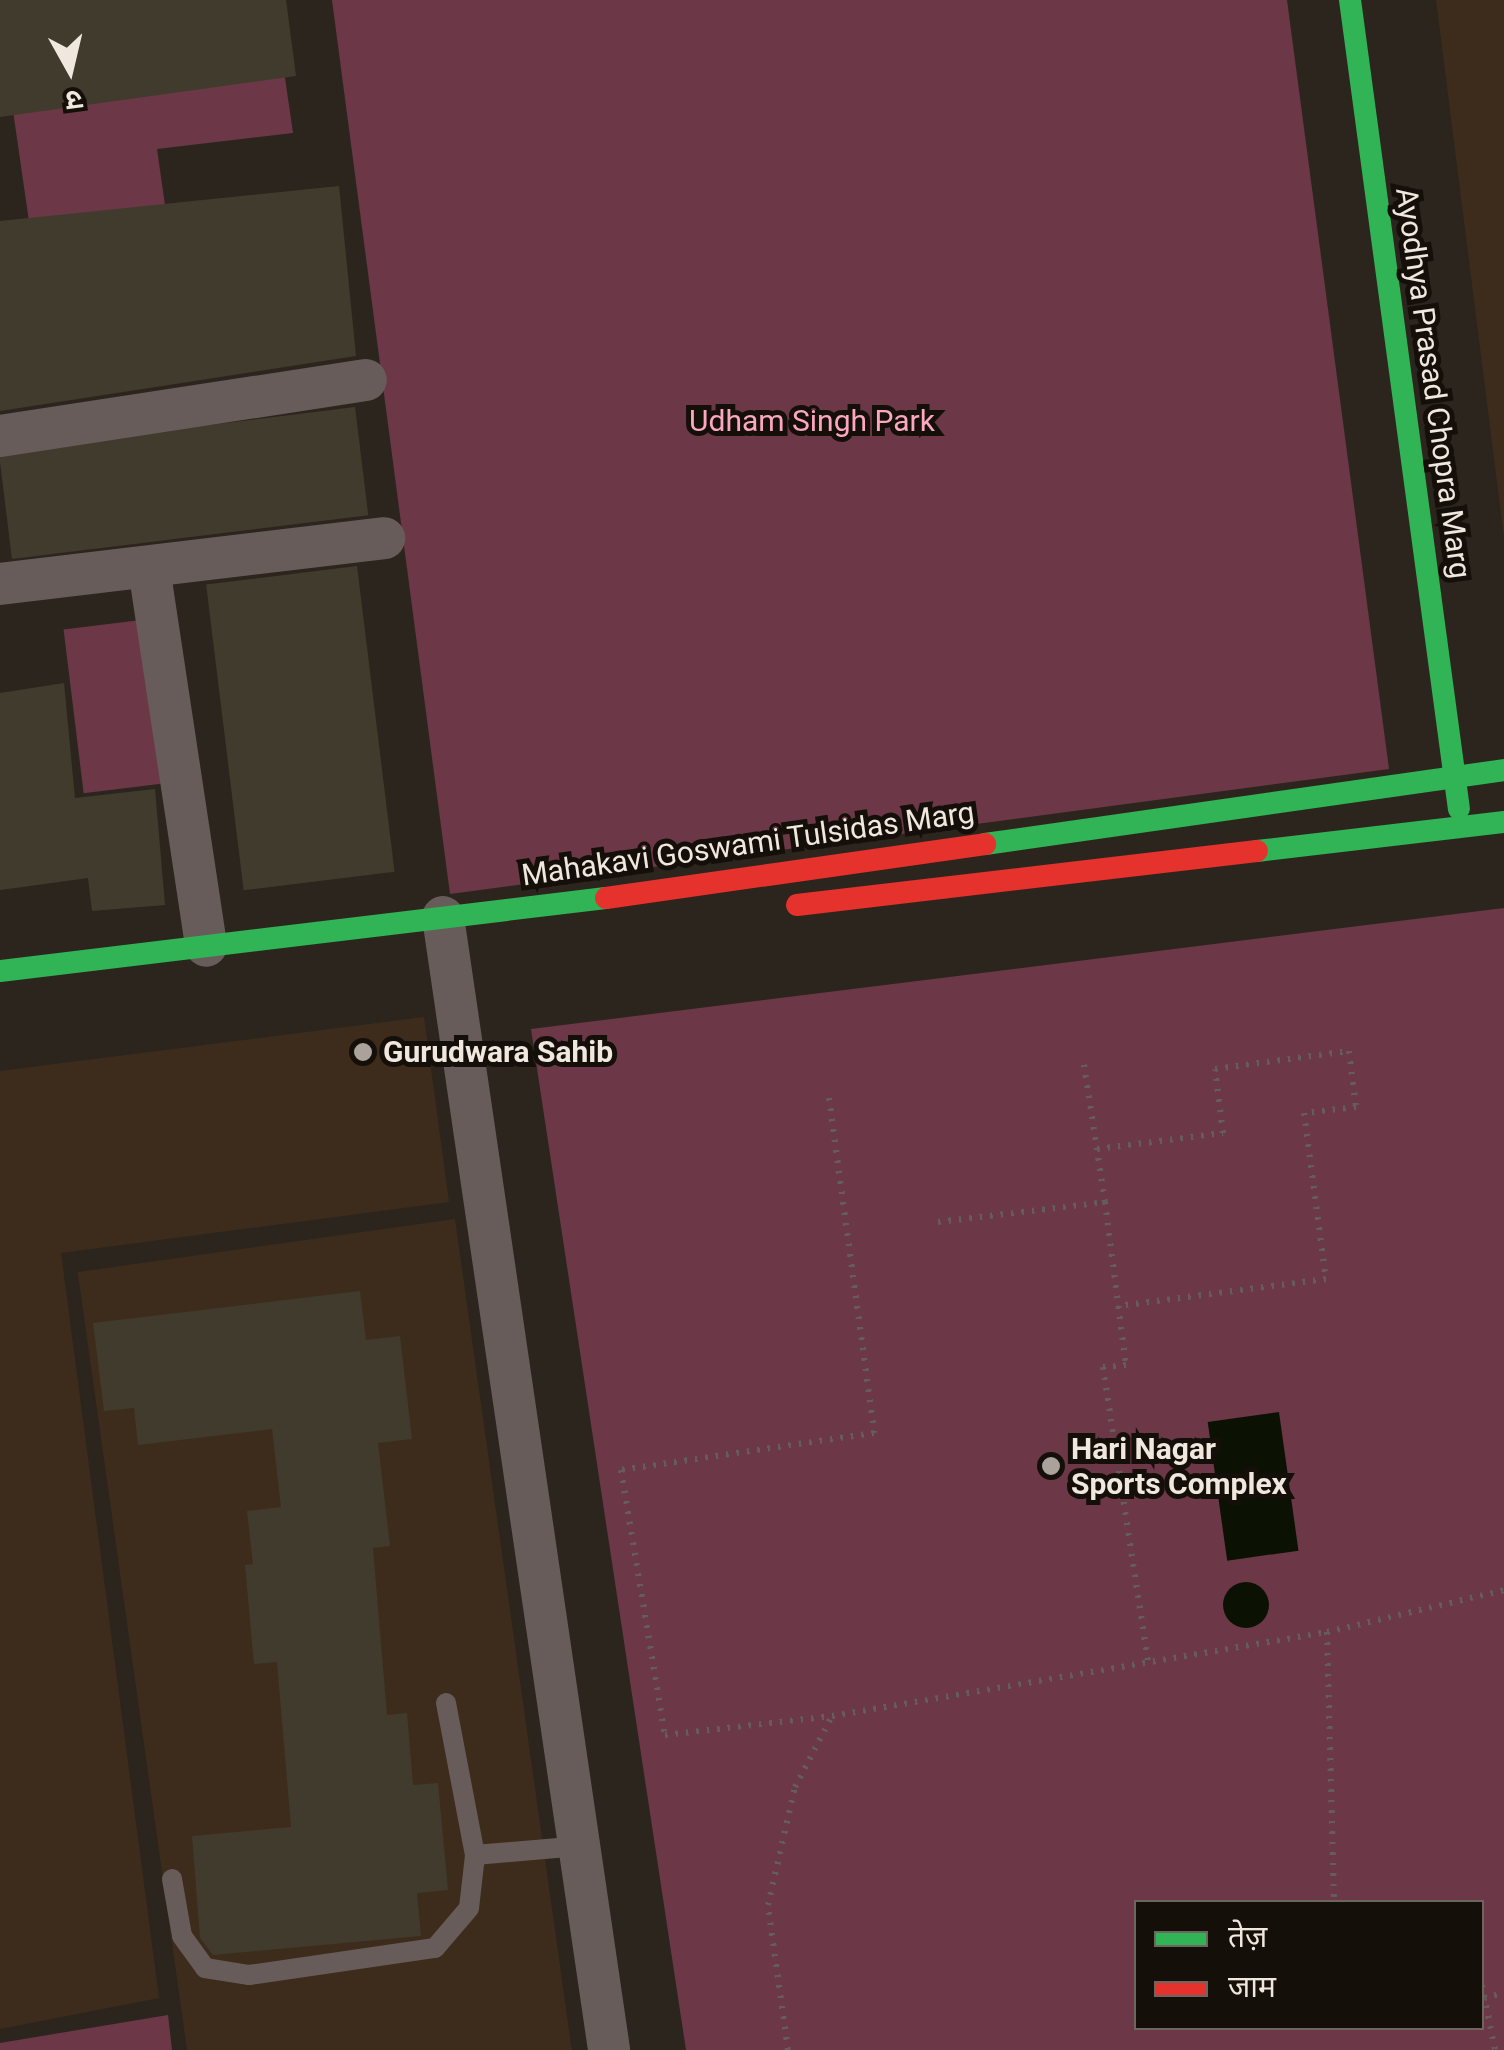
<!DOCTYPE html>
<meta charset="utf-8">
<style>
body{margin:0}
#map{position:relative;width:1504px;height:2050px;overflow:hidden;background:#2c251e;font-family:Roboto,"Noto Sans Devanagari",sans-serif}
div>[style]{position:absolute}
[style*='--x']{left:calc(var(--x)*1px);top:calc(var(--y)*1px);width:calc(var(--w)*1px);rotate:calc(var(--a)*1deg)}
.built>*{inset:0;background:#3d2c1b;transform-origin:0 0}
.green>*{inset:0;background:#6c3848;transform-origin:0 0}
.water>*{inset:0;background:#0b1204;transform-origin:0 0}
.round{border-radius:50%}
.building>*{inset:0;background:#413b2d;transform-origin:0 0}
.path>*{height:6px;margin-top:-3px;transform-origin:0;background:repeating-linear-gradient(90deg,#655d5a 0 2.5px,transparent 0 10.5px)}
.lane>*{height:20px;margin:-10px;padding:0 10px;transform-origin:10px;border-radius:10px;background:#675c5a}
.street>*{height:42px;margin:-21px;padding:0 21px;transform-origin:21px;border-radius:21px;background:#675c5a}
.fast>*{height:22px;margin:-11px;padding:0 11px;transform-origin:11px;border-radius:11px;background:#30b455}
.jam>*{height:22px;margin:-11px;padding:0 11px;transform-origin:11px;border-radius:11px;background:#e5322d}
.dots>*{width:28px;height:28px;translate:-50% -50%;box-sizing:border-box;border:5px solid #150f0a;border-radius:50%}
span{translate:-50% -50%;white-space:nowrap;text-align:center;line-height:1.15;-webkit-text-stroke:10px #150f0a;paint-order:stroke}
.street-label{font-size:30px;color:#f0e7de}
.park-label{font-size:30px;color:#faa7bf}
.poi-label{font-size:30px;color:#f0e7de;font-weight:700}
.left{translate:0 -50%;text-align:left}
.legend{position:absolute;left:1134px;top:1900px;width:350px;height:130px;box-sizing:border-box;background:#150f0a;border:2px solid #6d655f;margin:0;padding:12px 18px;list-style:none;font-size:30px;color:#f0e7de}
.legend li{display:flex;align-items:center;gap:20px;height:50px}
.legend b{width:50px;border:2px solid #6d655f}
.north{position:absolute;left:20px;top:20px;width:100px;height:100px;-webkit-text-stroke:8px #150f0a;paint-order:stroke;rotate:172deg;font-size:28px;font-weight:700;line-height:40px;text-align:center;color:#f0e7de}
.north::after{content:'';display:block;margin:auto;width:35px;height:45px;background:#f0e7de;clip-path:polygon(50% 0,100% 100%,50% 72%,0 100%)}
</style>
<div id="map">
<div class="built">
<div style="clip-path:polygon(1436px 0,1504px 0,1504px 537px)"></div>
<div style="clip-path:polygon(424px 1017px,449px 1202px,61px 1253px,159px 1998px,0 2029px,0 1071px)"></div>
<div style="left:455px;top:1219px;width:840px;height:381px;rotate:82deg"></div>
</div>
<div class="green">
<div style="clip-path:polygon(332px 0,1287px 0,1389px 769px,450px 894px)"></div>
<div style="clip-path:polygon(283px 64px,293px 133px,157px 149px,170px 240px,34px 256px,10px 90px)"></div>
<div style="left:141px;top:620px;width:165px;height:78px;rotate:83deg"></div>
<div style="clip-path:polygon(evenodd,1504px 908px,1504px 2050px,686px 2050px,531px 1029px,1504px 908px,1136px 1902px,1482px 1902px,1482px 2028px,1136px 2028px,1136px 1902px)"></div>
<div style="clip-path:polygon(168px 2015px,172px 2050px,0 2050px,0 2043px)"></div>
</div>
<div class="water">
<div style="left:1279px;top:1412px;width:140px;height:72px;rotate:82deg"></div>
<div class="round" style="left:1223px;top:1582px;width:46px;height:46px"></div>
</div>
<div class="building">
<div style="clip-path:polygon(0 0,286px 0,296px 76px,0 117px)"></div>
<div style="clip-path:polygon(339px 186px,356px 356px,0 411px,0 221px)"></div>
<div style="left:355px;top:407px;width:109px;height:359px;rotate:83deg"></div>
<div style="left:357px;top:566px;width:308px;height:152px;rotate:83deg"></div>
<div style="clip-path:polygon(64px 683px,75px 798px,155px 789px,165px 905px,92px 911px,88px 878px,0 890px,0 693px)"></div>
<div style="clip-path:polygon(360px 1291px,366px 1340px,400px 1336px,412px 1439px,378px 1443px,390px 1546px,373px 1548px,387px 1715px,407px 1713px,413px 1785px,438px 1783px,448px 1890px,417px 1893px,421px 1936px,213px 1955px,200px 1938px,192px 1836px,291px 1827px,277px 1662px,254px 1664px,245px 1565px,253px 1564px,247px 1511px,281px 1507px,272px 1429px,138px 1445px,134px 1408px,104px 1411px,93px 1323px)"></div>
</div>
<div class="path">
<div style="--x:829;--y:1098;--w:338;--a:82.3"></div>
<div style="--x:874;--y:1433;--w:256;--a:171.7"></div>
<div style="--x:621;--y:1470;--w:269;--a:80.6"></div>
<div style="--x:665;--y:1735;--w:168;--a:-6.5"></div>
<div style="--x:1097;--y:1149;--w:127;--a:-7.2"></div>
<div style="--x:1223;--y:1133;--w:64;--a:-97.1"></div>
<div style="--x:1215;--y:1069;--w:135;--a:-7.7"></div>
<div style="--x:1349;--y:1051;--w:56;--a:82.9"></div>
<div style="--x:1356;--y:1107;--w:52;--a:173.4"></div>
<div style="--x:1304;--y:1113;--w:167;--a:82.5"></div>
<div style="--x:1326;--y:1279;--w:210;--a:172.6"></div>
<div style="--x:1105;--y:1202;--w:164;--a:82.7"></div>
<div style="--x:1126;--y:1365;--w:23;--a:175"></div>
<div style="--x:1103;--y:1367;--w:298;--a:81.3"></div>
<div style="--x:938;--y:1222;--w:168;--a:-6.8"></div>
<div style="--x:1105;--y:1202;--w:139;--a:-98.7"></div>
<div style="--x:1327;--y:1632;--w:270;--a:88.5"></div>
<div style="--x:1482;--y:1985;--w:66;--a:78.7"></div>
<div style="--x:1484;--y:1998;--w:21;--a:-14"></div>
<div style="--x:788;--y:2050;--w:146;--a:-97.9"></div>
<div style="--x:768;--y:1905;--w:121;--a:-77.1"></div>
<div style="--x:795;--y:1787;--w:80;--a:-62.5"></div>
<div style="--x:832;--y:1716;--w:502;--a:-9.63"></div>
<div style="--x:1327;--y:1632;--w:182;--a:-13.3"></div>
</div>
<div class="lane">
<div style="--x:446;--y:1703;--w:155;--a:79.2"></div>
<div style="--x:475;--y:1855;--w:104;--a:-4.9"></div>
<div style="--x:172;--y:1879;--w:58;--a:80"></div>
<div style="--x:182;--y:1936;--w:39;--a:54"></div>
<div style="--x:205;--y:1968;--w:45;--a:9"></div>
<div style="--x:249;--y:1975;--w:188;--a:-8.3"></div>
<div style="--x:435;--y:1948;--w:52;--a:-49.6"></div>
<div style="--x:469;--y:1908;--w:53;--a:-83.5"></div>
</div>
<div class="street">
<div style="--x:0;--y:436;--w:370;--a:-8.7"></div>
<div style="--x:149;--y:568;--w:382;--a:81.4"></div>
<div style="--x:0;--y:584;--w:387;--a:-6.8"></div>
<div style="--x:443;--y:917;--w:1145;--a:81.66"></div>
</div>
<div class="fast">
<div style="--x:1350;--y:0;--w:816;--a:82.33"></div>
<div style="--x:985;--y:844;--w:524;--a:-8.11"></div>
<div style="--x:1257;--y:851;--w:249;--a:-6.7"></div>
<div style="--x:0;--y:971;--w:610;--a:-6.87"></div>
</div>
<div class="jam">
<div style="--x:606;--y:898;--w:383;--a:-8.1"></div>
<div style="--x:797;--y:905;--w:463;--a:-6.7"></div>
</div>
<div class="dots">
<div style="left:363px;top:1052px;background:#aba39b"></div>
<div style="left:1051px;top:1466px;background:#aba39b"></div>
</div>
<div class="street-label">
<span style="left:1433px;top:383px;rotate:82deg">Ayodhya Prasad Chopra Marg</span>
<span style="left:748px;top:844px;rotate:-8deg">Mahakavi Goswami Tulsidas Marg</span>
</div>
<div class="park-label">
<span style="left:812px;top:421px">Udham Singh Park</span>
</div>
<div class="poi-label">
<span class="left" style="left:383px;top:1052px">Gurudwara Sahib</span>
<span class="left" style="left:1071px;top:1466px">Hari Nagar<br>Sports Complex</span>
</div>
<ul class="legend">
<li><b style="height:12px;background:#30b455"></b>तेज़</li>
<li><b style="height:12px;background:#e5322d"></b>जाम</li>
</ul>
<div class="north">उ</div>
</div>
